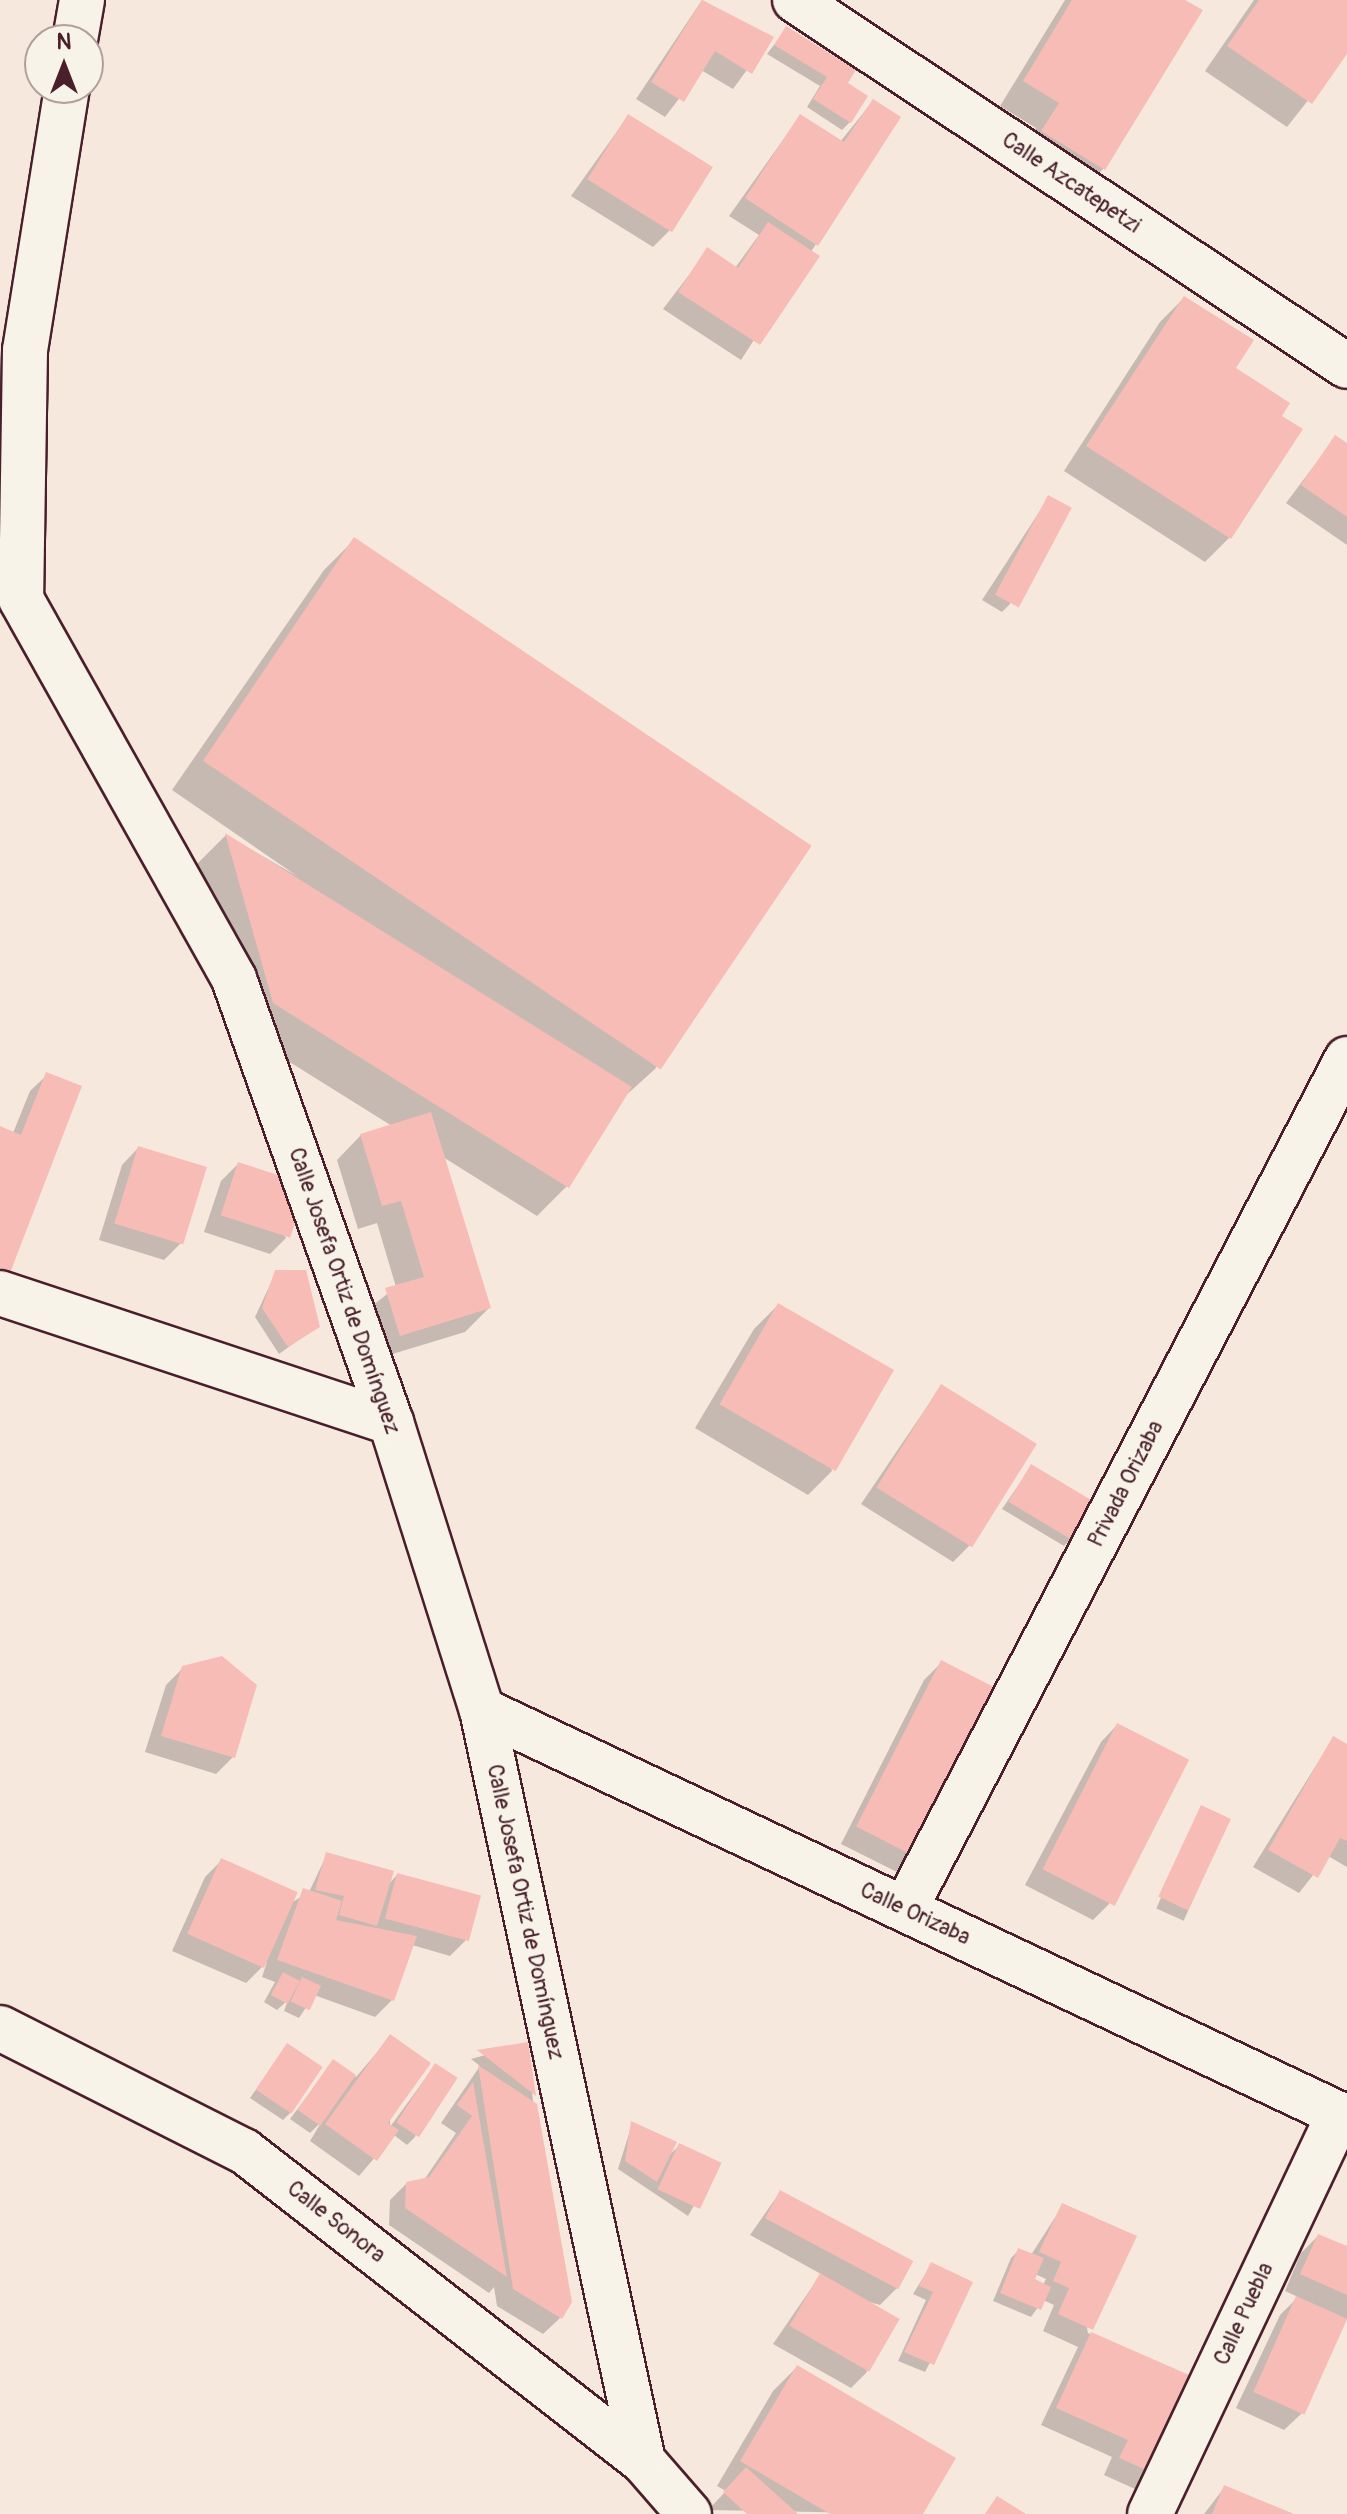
<!DOCTYPE html>
<meta charset="utf-8">
<style>
body{margin:0}
#map{position:relative;width:1347px;height:2514px;overflow:hidden;background:#f7e8de;font-family:Pangolin,sans-serif}
div>[style]{position:absolute}
[style*='--x']{left:calc(var(--x)*1px);top:calc(var(--y)*1px);width:calc(var(--w)*1px);rotate:calc(var(--a)*1deg)}
.shadow>*{inset:0;background:#0003;transform-origin:0 0}
.building>*{inset:0;background:#f8bcb6;transform-origin:0 0}
.roads{filter:drop-shadow(2px 0 #4a1f2b) drop-shadow(-2px 0 #4a1f2b) drop-shadow(0 2px #4a1f2b) drop-shadow(0 -2px #4a1f2b)}
.street>*{height:44px;margin:-22px;padding:0 22px;transform-origin:22px;border-radius:22px;background:#f7f3e8}
span{translate:-50% -50%;white-space:nowrap;text-align:center;line-height:1.15;-webkit-text-stroke:6px #f7f3e8;paint-order:stroke}
.street-label{font-size:22px;color:#4a1f2b}
.north{position:absolute;left:24px;top:24px;width:80px;height:80px;box-sizing:border-box;background:#f7f3e8;border:2px solid #b29e9c;border-radius:50%;rotate:0deg;font-size:22px;font-weight:700;line-height:32px;text-align:center;color:#4a1f2b}
.north::after{content:'';display:block;margin:auto;width:28px;height:36px;background:#4a1f2b;clip-path:polygon(50% 0,100% 100%,50% 72%,0 100%)}
</style>
<div id="map">
<div class="shadow">
<div style="clip-path:polygon(702px 0,771px 37px,733px 89px,701px 70px,665px 117px,636px 99px)"></div>
<div style="clip-path:polygon(1065px 0,1182px 0,1200px 11px,1103px 169px,1079px 193px,1019px 156px,1036px 128px,1000px 106px)"></div>
<div style="clip-path:polygon(1254px 0,1347px 0,1347px 51px,1287px 127px,1205px 71px)"></div>
<div style="clip-path:polygon(786px 29px,845px 84px,850px 122px,842px 130px,807px 107px,820px 86px,767px 54px)"></div>
<div style="clip-path:polygon(873px 101px,816px 244px,741px 360px,663px 309px,708px 250px,735px 268px,759px 235px,729px 216px,800px 116px,840px 142px)"></div>
<div style="clip-path:polygon(628px 116px,670px 230px,653px 247px,571px 196px)"></div>
<div style="clip-path:polygon(1184px 298px,1234px 369px,1229px 538px,1205px 562px,1064px 471px,1160px 322px)"></div>
<div style="clip-path:polygon(1335px 438px,1347px 446px,1347px 545px,1286px 503px)"></div>
<div style="clip-path:polygon(1049px 497px,1010px 604px,1002px 612px,982px 600px)"></div>
<div style="clip-path:polygon(354px 540px,807px 849px,655px 1069px,623px 1098px,567px 1186px,537px 1216px,443px 1157px,489px 1308px,465px 1332px,376px 1359px,362px 1314px,396px 1287px,377px 1223px,358px 1229px,337px 1160px,361px 1135px,392px 1126px,243px 1033px,196px 865px,226px 835px,297px 876px,172px 790px,324px 570px)"></div>
<div style="clip-path:polygon(47px 1075px,8px 1272px,0 1280px,0 1128px,13px 1133px,30px 1091px)"></div>
<div style="clip-path:polygon(138px 1148px,181px 1243px,164px 1260px,99px 1240px,122px 1165px)"></div>
<div style="clip-path:polygon(238px 1164px,286px 1238px,270px 1254px,204px 1232px,221px 1181px)"></div>
<div style="clip-path:polygon(276px 1272px,318px 1326px,279px 1354px,255px 1317px)"></div>
<div style="clip-path:polygon(778px 1305px,832px 1471px,808px 1495px,695px 1428px,754px 1329px)"></div>
<div style="clip-path:polygon(941px 1386px,970px 1545px,953px 1562px,861px 1504px)"></div>
<div style="clip-path:polygon(1031px 1467px,1072px 1537px,1064px 1546px,1002px 1509px)"></div>
<div style="clip-path:polygon(941px 1663px,914px 1855px,897px 1872px,841px 1844px,924px 1680px)"></div>
<div style="clip-path:polygon(183px 1668px,233px 1757px,216px 1774px,145px 1752px,166px 1685px)"></div>
<div style="clip-path:polygon(1117px 1725px,1109px 1904px,1093px 1920px,1025px 1885px,1101px 1742px)"></div>
<div style="clip-path:polygon(1333px 1738px,1347px 1746px,1347px 1867px,1328px 1856px,1299px 1893px,1253px 1867px)"></div>
<div style="left:1201px;top:1808px;width:30px;height:110px;rotate:24deg"></div>
<div style="clip-path:polygon(327px 1854px,388px 1885px,397px 1875px,467px 1939px,450px 1956px,412px 1945px,392px 2000px,375px 2017px,314px 1995px,299px 2018px,284px 2011px,288px 2000px,277px 2010px,264px 2002px,275px 1982px,262px 1977px,267px 1962px,246px 1983px,172px 1951px,205px 1877px,221px 1861px,291px 1903px,309px 1892px)"></div>
<div style="clip-path:polygon(391px 2036px,390px 2127px,435px 2065px,415px 2137px,407px 2145px,394px 2135px,359px 2176px,310px 2141px,322px 2121px,310px 2133px,290px 2119px,333px 2062px,356px 2077px)"></div>
<div style="clip-path:polygon(526px 2044px,560px 2318px,543px 2334px,497px 2306px,494px 2287px,489px 2293px,389px 2225px,390px 2200px,407px 2183px,424px 2180px,456px 2133px,441px 2123px,480px 2066px,471px 2059px)"></div>
<div style="clip-path:polygon(287px 2046px,292px 2111px,283px 2120px,250px 2098px)"></div>
<div style="clip-path:polygon(632px 2124px,668px 2156px,680px 2145px,718px 2164px,688px 2216px,618px 2169px)"></div>
<div style="clip-path:polygon(780px 2192px,897px 2288px,880px 2305px,862px 2300px,867px 2372px,851px 2388px,773px 2344px,821px 2274px,750px 2235px)"></div>
<div style="clip-path:polygon(evenodd,1063px 2205px,1088px 2333px,1193px 2380px,1152px 2472px,1135px 2489px,1104px 2475px,1112px 2457px,1041px 2425px,1078px 2347px,1043px 2331px,1054px 2305px,1043px 2300px,1031px 2317px,993px 2301px,1011px 2258px,1019px 2250px,1031px 2255px,1063px 2205px,1035px 2274px,1046px 2279px,1043px 2285px,1032px 2280px,1035px 2274px)"></div>
<div style="clip-path:polygon(1318px 2236px,1347px 2248px,1347px 2318px,1301px 2414px,1284px 2430px,1236px 2408px,1280px 2315px,1298px 2297px,1285px 2291px,1301px 2253px)"></div>
<div style="clip-path:polygon(931px 2265px,971px 2283px,925px 2372px,898px 2361px,926px 2300px,913px 2294px)"></div>
<div style="clip-path:polygon(797px 2367px,921px 2514px,708px 2510px,726px 2491px,717px 2486px,773px 2391px)"></div>
<div style="clip-path:polygon(1224px 2488px,1289px 2514px,1204px 2514px)"></div>
</div>
<div class="building">
<div style="clip-path:polygon(702px 0,774px 37px,752px 74px,715px 51px,684px 102px,651px 82px)"></div>
<div style="clip-path:polygon(1072px 0,1185px 0,1203px 10px,1105px 170px,1041px 131px,1059px 103px,1023px 81px)"></div>
<div style="clip-path:polygon(1259px 0,1347px 0,1347px 54px,1312px 104px,1227px 46px)"></div>
<div style="clip-path:polygon(786px 26px,856px 70px,848px 83px,868px 96px,851px 123px,813px 99px,827px 77px,774px 45px)"></div>
<div style="clip-path:polygon(873px 99px,901px 117px,818px 246px,745px 198px,800px 114px,844px 142px)"></div>
<div style="left:628px;top:114px;width:100px;height:77px;rotate:32deg"></div>
<div style="clip-path:polygon(768px 222px,820px 256px,760px 345px,678px 292px,707px 247px,738px 268px)"></div>
<div style="clip-path:polygon(1184px 296px,1254px 340px,1236px 368px,1290px 403px,1282px 416px,1303px 429px,1231px 539px,1086px 446px)"></div>
<div style="clip-path:polygon(1335px 435px,1347px 443px,1347px 517px,1301px 485px)"></div>
<div style="left:1048px;top:495px;width:27px;height:113px;rotate:28deg"></div>
<div style="left:354px;top:537px;width:552px;height:270px;rotate:34deg"></div>
<div style="clip-path:polygon(225px 833px,632px 1087px,569px 1188px,273px 1003px)"></div>
<div style="clip-path:polygon(46px 1072px,82px 1086px,10px 1273px,0 1269px,0 1126px,21px 1135px)"></div>
<div style="clip-path:polygon(431px 1112px,491px 1308px,400px 1336px,385px 1288px,424px 1277px,401px 1201px,382px 1206px,360px 1134px)"></div>
<div style="left:138px;top:1146px;width:72px;height:81px;rotate:17deg"></div>
<div style="left:238px;top:1162px;width:73px;height:56px;rotate:18deg"></div>
<div style="clip-path:polygon(275px 1270px,306px 1270px,320px 1327px,288px 1347px,262px 1308px)"></div>
<div style="left:778px;top:1303px;width:134px;height:117px;rotate:30deg"></div>
<div style="left:941px;top:1384px;width:113px;height:122px;rotate:32deg"></div>
<div style="left:1031px;top:1464px;width:74px;height:44px;rotate:31deg"></div>
<div style="clip-path:polygon(222px 1656px,257px 1685px,235px 1758px,161px 1736px,182px 1666px)"></div>
<div style="left:941px;top:1660px;width:66px;height:187px;rotate:27deg"></div>
<div style="left:1117px;top:1723px;width:81px;height:164px;rotate:27deg"></div>
<div style="clip-path:polygon(1333px 1736px,1347px 1744px,1347px 1841px,1340px 1838px,1318px 1878px,1268px 1850px)"></div>
<div style="left:1201px;top:1805px;width:33px;height:101px;rotate:25deg"></div>
<div style="clip-path:polygon(326px 1852px,394px 1871px,377px 1926px,339px 1915px,344px 1896px,315px 1890px)"></div>
<div style="left:221px;top:1858px;width:84px;height:83px;rotate:24deg"></div>
<div style="left:397px;top:1873px;width:87px;height:47px;rotate:15deg"></div>
<div style="clip-path:polygon(303px 1888px,342px 1901px,336px 1920px,417px 1936px,394px 2001px,277px 1960px)"></div>
<div style="left:283px;top:1972px;width:19px;height:26px;rotate:28deg"></div>
<div style="left:302px;top:1977px;width:21px;height:27px;rotate:25deg"></div>
<div style="clip-path:polygon(390px 2034px,431px 2063px,388px 2123px,399px 2130px,377px 2161px,325px 2124px)"></div>
<div style="clip-path:polygon(528px 2042px,536px 2096px,477px 2050px)"></div>
<div style="left:287px;top:2043px;width:43px;height:56px;rotate:34deg"></div>
<div style="left:333px;top:2059px;width:28px;height:62px;rotate:35deg"></div>
<div style="left:435px;top:2063px;width:27px;height:71px;rotate:33deg"></div>
<div style="clip-path:polygon(478px 2065px,537px 2104px,572px 2302px,562px 2319px,513px 2289px)"></div>
<div style="clip-path:polygon(473px 2082px,507px 2277px,405px 2208px,406px 2182px,429px 2177px,472px 2116px,457px 2105px)"></div>
<div style="clip-path:polygon(631px 2121px,677px 2142px,657px 2182px,625px 2161px)"></div>
<div style="left:679px;top:2143px;width:47px;height:51px;rotate:25deg"></div>
<div style="left:780px;top:2190px;width:151px;height:32px;rotate:28deg"></div>
<div style="clip-path:polygon(1062px 2203px,1137px 2236px,1093px 2330px,1058px 2314px,1069px 2288px,1053px 2281px,1061px 2262px,1039px 2252px)"></div>
<div style="clip-path:polygon(1318px 2234px,1347px 2246px,1347px 2295px,1300px 2274px)"></div>
<div style="clip-path:polygon(1018px 2248px,1044px 2258px,1035px 2279px,1051px 2287px,1041px 2310px,1000px 2293px)"></div>
<div style="clip-path:polygon(931px 2262px,973px 2282px,934px 2365px,904px 2352px,933px 2292px,919px 2286px)"></div>
<div style="left:820px;top:2273px;width:92px;height:61px;rotate:30deg"></div>
<div style="left:1296px;top:2296px;width:56px;height:105px;rotate:24deg"></div>
<div style="clip-path:polygon(1091px 2332px,1196px 2378px,1153px 2473px,1119px 2458px,1128px 2440px,1056px 2408px)"></div>
<div style="clip-path:polygon(797px 2365px,956px 2458px,923px 2514px,830px 2514px,740px 2461px)"></div>
<div style="clip-path:polygon(746px 2467px,798px 2514px,747px 2514px,723px 2492px)"></div>
<div style="clip-path:polygon(1224px 2485px,1294px 2514px,1212px 2514px)"></div>
<div style="clip-path:polygon(997px 2496px,1026px 2514px,985px 2514px)"></div>
</div>
<div class="roads">
<div class="street">
<div style="--x:795;--y:0;--w:662;--a:33.55"></div>
<div style="--x:75;--y:40;--w:41;--a:-80.1"></div>
<div style="--x:67;--y:88;--w:265;--a:99.1"></div>
<div style="--x:25;--y:350;--w:249;--a:90.9"></div>
<div style="--x:21;--y:599;--w:436;--a:60.7"></div>
<div style="--x:234;--y:979;--w:470;--a:70.5"></div>
<div style="--x:391;--y:1422;--w:302;--a:72.5"></div>
<div style="--x:482;--y:1710;--w:768;--a:77.9"></div>
<div style="--x:643;--y:2461;--w:70;--a:49"></div>
<div style="--x:0;--y:1293;--w:412;--a:18.3"></div>
<div style="--x:482;--y:1710;--w:956;--a:25.25"></div>
<div style="--x:905;--y:1909;--w:958;--a:-62.53"></div>
<div style="--x:0;--y:2028;--w:273;--a:26.8"></div>
<div style="--x:244;--y:2151;--w:505;--a:37.85"></div>
<div style="--x:1150;--y:2514;--w:442;--a:-64.7"></div>
</div>
</div>
<div class="street-label">
<span style="left:1071px;top:183px;rotate:34deg">Calle Azcatepetzi</span>
<span style="left:344px;top:1291px;rotate:71deg">Calle Josefa Ortiz de Domínguez</span>
<span style="left:1126px;top:1484px;rotate:-63deg">Privada Orizaba</span>
<span style="left:525px;top:1912px;rotate:78deg">Calle Josefa Ortiz de Domínguez</span>
<span style="left:915px;top:1914px;rotate:25deg">Calle Orizaba</span>
<span style="left:336px;top:2222px;rotate:38deg">Calle Sonora</span>
<span style="left:1244px;top:2314px;rotate:-65deg">Calle Puebla</span>
</div>
<div class="north">N</div>
</div>
